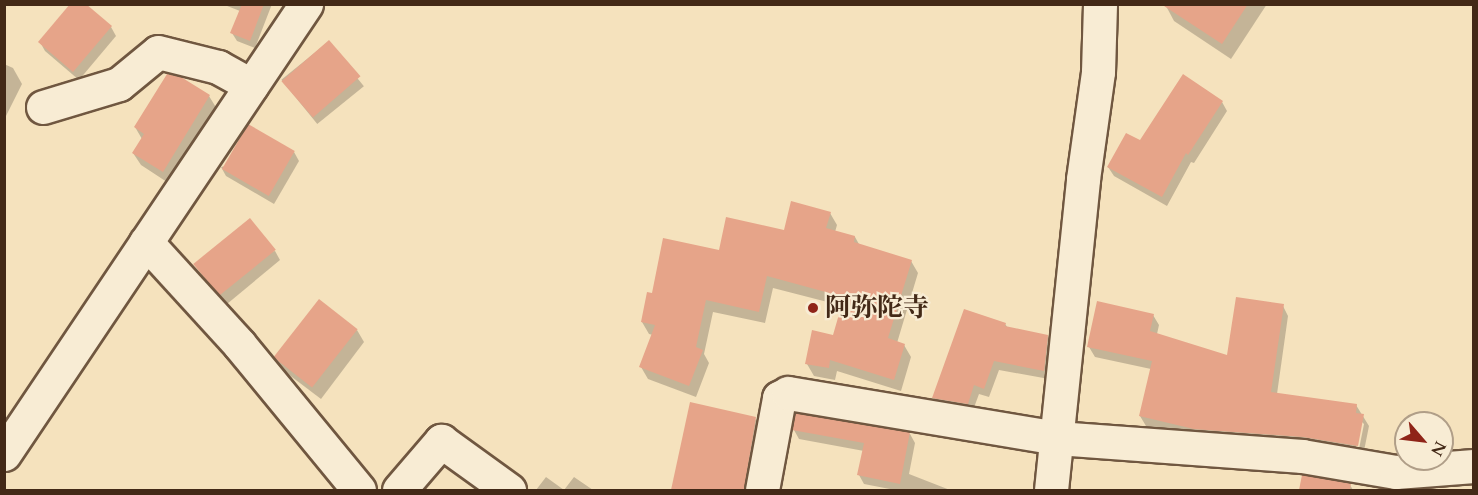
<!DOCTYPE html>
<meta charset="utf-8">
<style>
body{margin:0}
#map{position:relative;width:1478px;height:495px;overflow:hidden;background:#f5e2bd;font-family:Cardo,"Noto Serif JP",serif}
div>[style]{position:absolute}
[style*='--x']{left:calc(var(--x)*1px);top:calc(var(--y)*1px);width:calc(var(--w)*1px);rotate:calc(var(--a)*1deg)}
.shadow>*{inset:0;background:#0003;transform-origin:0 0}
.building>*{inset:0;background:#e6a489;transform-origin:0 0}
.roads{filter:drop-shadow(2px 0 #705740) drop-shadow(-2px 0 #705740) drop-shadow(0 2px #705740) drop-shadow(0 -2px #705740)}
.minor>*{height:33px;margin:-16.5px;padding:0 16.5px;transform-origin:16.5px;border-radius:16.5px;background:#f8ecd4}
.dots>*{width:16px;height:16px;translate:-50% -50%;box-sizing:border-box;border:3px solid #f8ecd4;border-radius:50%}
span{translate:-50% -50%;white-space:nowrap;text-align:center;line-height:1.15;-webkit-text-stroke:4.5px #f8ecd4;paint-order:stroke}
.poi-label{font-size:26px;color:#432917;font-weight:700}
.left{translate:0 -50%;text-align:left}
.frame{position:absolute;inset:0;border:6px solid #432917;pointer-events:none}
.north{position:absolute;left:1394px;top:411px;width:60px;height:60px;box-sizing:border-box;background:#f8ecd4;border:2px solid #b09e88;border-radius:50%;rotate:118deg;font-size:16px;font-weight:700;line-height:24px;text-align:center;color:#432917}
.north::after{content:'';display:block;margin:auto;width:21px;height:27px;background:#8f2418;clip-path:polygon(50% 0,100% 100%,50% 72%,0 100%)}
</style>
<div id="map">
<div class="shadow">
<div style="clip-path:polygon(84px 4px,111px 27px,116px 36px,79px 80px,45px 51px,40px 42px)"></div>
<div style="clip-path:polygon(222px 4px,272px 4px,255px 48px,237px 41px,232px 33px,240px 11px)"></div>
<div style="clip-path:polygon(1165px 4px,1267px 4px,1231px 59px,1174px 21px)"></div>
<div style="left:328px;top:42px;width:57px;height:60px;rotate:51deg"></div>
<div style="clip-path:polygon(4px 64px,13px 68px,22px 84px,4px 120px)"></div>
<div style="clip-path:polygon(181px 79px,209px 96px,217px 109px,170px 184px,141px 165px,133px 153px,142px 139px,135px 127px)"></div>
<div style="clip-path:polygon(1222px 102px,1227px 111px,1194px 163px,1191px 162px,1167px 206px,1114px 176px,1108px 167px,1140px 142px)"></div>
<div style="clip-path:polygon(294px 152px,299px 161px,274px 204px,226px 176px,221px 167px)"></div>
<div style="clip-path:polygon(830px 213px,837px 225px,835px 232px,855px 237px,860px 246px,911px 261px,918px 273px,897px 343px,904px 345px,911px 357px,901px 391px,837px 371px,835px 380px,814px 376px,807px 364px,834px 336px,843px 306px,773px 288px,765px 323px,713px 312px,704px 354px,709px 363px,696px 397px,648px 379px,641px 367px,653px 335px,649px 334px,642px 322px,653px 295px,720px 252px,785px 231px)"></div>
<div style="clip-path:polygon(275px 251px,280px 260px,227px 304px,196px 265px)"></div>
<div style="clip-path:polygon(evenodd,1283px 306px,1288px 316px,1277px 394px,1356px 405px,1369px 426px,1363px 456px,1201px 439px,1146px 426px,1140px 416px,1151px 369px,1095px 357px,1089px 347px,1153px 315px,1159px 325px,1157px 334px,1228px 357px,1283px 306px,1361px 421px,1364px 424px,1358px 454px,1355px 454px,1361px 421px)"></div>
<div style="clip-path:polygon(1005px 324px,1008px 328px,1047px 336px,1052px 345px,1049px 379px,999px 370px,989px 397px,979px 394px,972px 413px,938px 407px,933px 398px)"></div>
<div style="clip-path:polygon(357px 330px,364px 342px,321px 399px,284px 371px,276px 358px)"></div>
<div style="clip-path:polygon(755px 419px,762px 430px,751px 490px,672px 490px,683px 451px)"></div>
<div style="clip-path:polygon(794px 430px,910px 434px,915px 443px,909px 474px,950px 490px,895px 490px,864px 484px,859px 475px,864px 451px,799px 439px)"></div>
<div style="clip-path:polygon(546px 477px,564px 490px,574px 477px,593px 490px,536px 490px)"></div>
<div style="clip-path:polygon(1303px 477px,1350px 485px,1353px 490px,1301px 490px)"></div>
</div>
<div class="building">
<div style="clip-path:polygon(70px 4px,86px 4px,112px 26px,73px 72px,38px 42px)"></div>
<div style="clip-path:polygon(242px 4px,264px 4px,250px 41px,230px 33px)"></div>
<div style="clip-path:polygon(1161px 4px,1248px 4px,1222px 44px)"></div>
<div style="left:329px;top:40px;width:48px;height:63px;rotate:49deg"></div>
<div style="clip-path:polygon(167px 74px,181px 77px,210px 95px,163px 172px,132px 153px,144px 134px,134px 127px)"></div>
<div style="clip-path:polygon(1183px 74px,1223px 101px,1188px 155px,1186px 153px,1162px 197px,1107px 167px,1126px 133px,1140px 140px)"></div>
<div style="left:248px;top:124px;width:54px;height:52px;rotate:30deg"></div>
<div style="clip-path:polygon(791px 201px,831px 212px,826px 228px,855px 236px,854px 242px,912px 260px,888px 338px,905px 344px,894px 380px,830px 360px,829px 368px,805px 364px,812px 330px,833px 335px,844px 297px,767px 276px,759px 312px,706px 300px,696px 347px,703px 350px,689px 386px,639px 367px,655px 325px,641px 322px,647px 292px,652px 293px,663px 238px,719px 250px,726px 217px,784px 230px)"></div>
<div style="left:250px;top:218px;width:41px;height:73px;rotate:51deg"></div>
<div style="clip-path:polygon(1236px 297px,1284px 304px,1271px 392px,1357px 404px,1356px 413px,1364px 414px,1358px 446px,1303px 437px,1194px 429px,1139px 416px,1152px 361px,1087px 347px,1097px 301px,1154px 314px,1150px 331px,1227px 355px)"></div>
<div style="left:319px;top:299px;width:49px;height:74px;rotate:38deg"></div>
<div style="clip-path:polygon(964px 309px,1006px 323px,1005px 326px,1048px 335px,1044px 371px,994px 361px,984px 389px,974px 385px,968px 404px,932px 398px)"></div>
<div style="clip-path:polygon(690px 402px,756px 417px,744px 490px,671px 490px)"></div>
<div style="clip-path:polygon(795px 413px,910px 432px,900px 484px,857px 475px,864px 443px,792px 430px)"></div>
<div style="clip-path:polygon(1302px 475px,1351px 483px,1350px 490px,1299px 490px)"></div>
</div>
<div class="roads">
<div class="minor">
<div style="--x:43;--y:107;--w:79;--a:-16.8"></div>
<div style="--x:119;--y:84;--w:50;--a:-39.4"></div>
<div style="--x:158;--y:52;--w:62;--a:14"></div>
<div style="--x:218;--y:67;--w:38;--a:29"></div>
<div style="--x:146;--y:242;--w:138;--a:47.6"></div>
<div style="--x:239;--y:344;--w:189;--a:50.6"></div>
<div style="--x:4;--y:454;--w:542;--a:-56.13"></div>
<div style="--x:399;--y:490;--w:65;--a:-49.4"></div>
<div style="--x:441;--y:441;--w:84;--a:35.8"></div>
<div style="--x:762;--y:490;--w:94;--a:-79.5"></div>
<div style="--x:779;--y:398;--w:10;--a:-29"></div>
<div style="--x:788;--y:393;--w:273;--a:9.5"></div>
<div style="--x:1057;--y:438;--w:246;--a:4.2"></div>
<div style="--x:1302;--y:456;--w:95;--a:9.7"></div>
<div style="--x:1396;--y:472;--w:78;--a:-4.4"></div>
<div style="--x:1051;--y:490;--w:313;--a:-84.1"></div>
<div style="--x:1083;--y:179;--w:108;--a:-82"></div>
<div style="--x:1098;--y:72;--w:68;--a:-88.3"></div>
</div>
</div>
<div class="dots">
<div style="left:813px;top:308px;background:#8f2418"></div>
</div>
<div class="poi-label">
<span class="left" style="left:825px;top:308px">阿弥陀寺</span>
</div>
<div class="frame"></div>
<div class="north">N</div>
</div>
